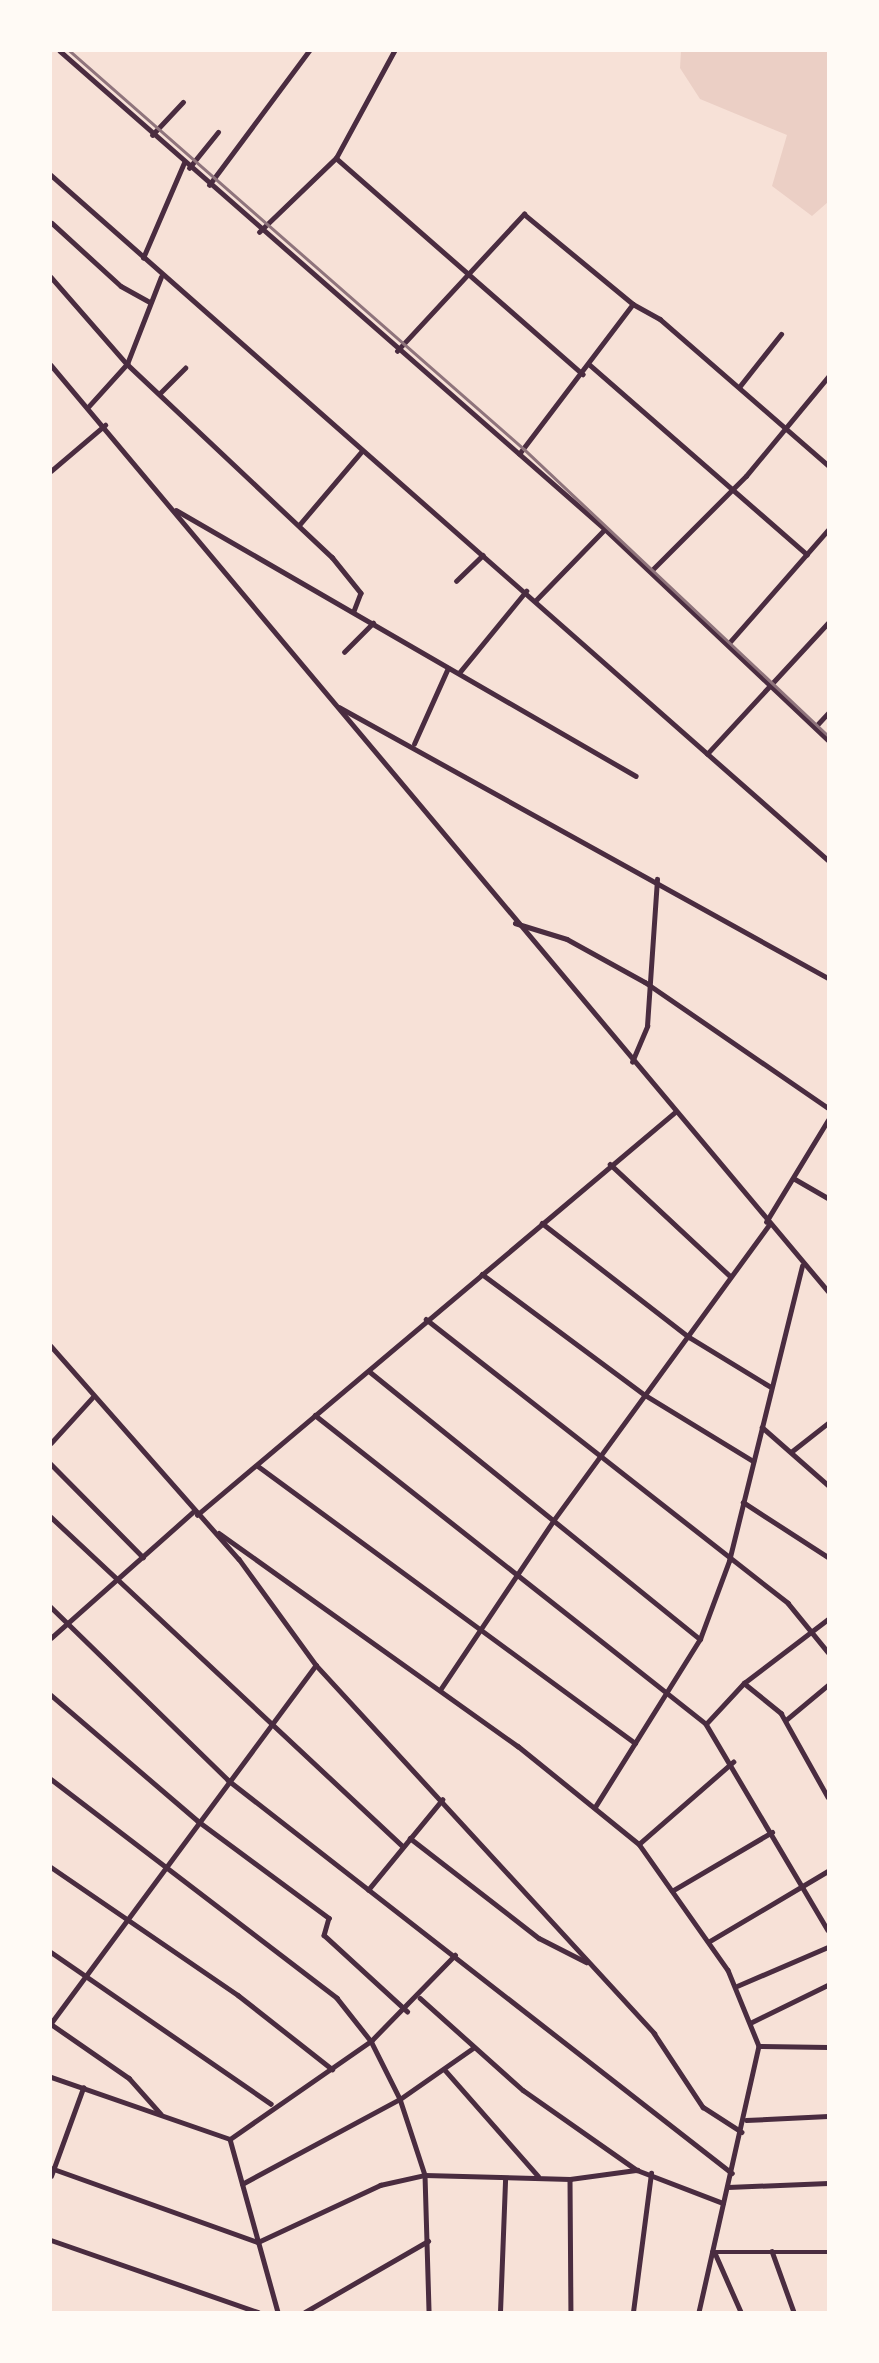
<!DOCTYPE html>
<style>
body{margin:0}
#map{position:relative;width:879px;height:2363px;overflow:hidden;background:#f7e1d7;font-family:Ubuntu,sans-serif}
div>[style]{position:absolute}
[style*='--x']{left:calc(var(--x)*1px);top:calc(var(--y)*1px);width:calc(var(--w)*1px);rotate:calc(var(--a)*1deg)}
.green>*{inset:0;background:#ebcfc5}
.minor>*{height:4.5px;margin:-2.25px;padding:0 2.25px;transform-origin:2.25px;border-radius:2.25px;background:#4a2c40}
.rail>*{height:2.5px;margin:-1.25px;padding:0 1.25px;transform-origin:1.25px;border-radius:1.25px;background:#8f747c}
span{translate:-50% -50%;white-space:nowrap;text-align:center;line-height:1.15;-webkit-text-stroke:6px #fffaf5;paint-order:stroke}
.frame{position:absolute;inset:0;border:52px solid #fffaf5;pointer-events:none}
</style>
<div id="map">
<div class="green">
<div style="clip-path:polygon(681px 51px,828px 51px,828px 202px,812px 216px,772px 186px,787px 135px,700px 99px,680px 68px)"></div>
</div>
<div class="minor">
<div style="--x:60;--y:51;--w:725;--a:41.25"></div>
<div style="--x:605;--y:529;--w:307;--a:43.4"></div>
<div style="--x:152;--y:135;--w:45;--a:-46.8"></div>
<div style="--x:336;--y:158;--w:328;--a:41.2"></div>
<div style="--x:189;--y:168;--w:46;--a:-51.1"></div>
<div style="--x:51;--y:175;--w:1036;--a:41.4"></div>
<div style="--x:209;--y:185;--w:167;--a:-53.3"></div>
<div style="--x:52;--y:223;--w:93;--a:42.4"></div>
<div style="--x:121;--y:286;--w:33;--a:29"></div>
<div style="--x:259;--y:232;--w:107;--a:-43.9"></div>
<div style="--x:336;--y:158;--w:122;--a:-61.5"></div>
<div style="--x:143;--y:258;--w:103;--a:-66.7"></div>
<div style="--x:51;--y:277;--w:116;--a:48.9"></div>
<div style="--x:127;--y:364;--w:282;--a:43.3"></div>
<div style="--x:332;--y:557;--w:46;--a:51.1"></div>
<div style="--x:361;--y:593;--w:19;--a:111"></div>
<div style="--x:397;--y:351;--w:187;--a:-47.2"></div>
<div style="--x:524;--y:214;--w:141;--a:39.5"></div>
<div style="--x:633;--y:304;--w:31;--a:29"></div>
<div style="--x:660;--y:319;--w:223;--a:41"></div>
<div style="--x:51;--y:365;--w:1209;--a:50"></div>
<div style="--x:590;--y:365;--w:288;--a:41.1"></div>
<div style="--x:740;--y:386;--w:66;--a:-51.7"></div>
<div style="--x:159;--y:394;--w:37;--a:-45"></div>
<div style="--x:89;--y:406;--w:57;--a:-47.9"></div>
<div style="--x:127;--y:364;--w:93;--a:-68.7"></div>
<div style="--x:519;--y:454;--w:188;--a:-52.8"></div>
<div style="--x:51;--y:471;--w:71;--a:-40.4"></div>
<div style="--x:176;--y:510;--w:531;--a:30.04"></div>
<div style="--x:300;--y:524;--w:94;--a:-49.7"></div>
<div style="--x:651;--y:571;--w:134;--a:-45"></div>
<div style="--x:746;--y:476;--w:129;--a:-50.4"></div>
<div style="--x:456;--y:581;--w:37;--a:-44"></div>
<div style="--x:536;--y:600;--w:99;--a:-45.8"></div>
<div style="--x:729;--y:643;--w:150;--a:-48.8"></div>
<div style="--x:344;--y:652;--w:41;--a:-45"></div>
<div style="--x:459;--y:673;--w:106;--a:-50.7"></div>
<div style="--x:339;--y:707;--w:559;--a:28.99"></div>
<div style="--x:816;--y:726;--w:18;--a:-47"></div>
<div style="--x:414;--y:744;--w:83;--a:-65.9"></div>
<div style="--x:707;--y:754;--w:178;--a:-47.3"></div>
<div style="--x:515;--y:923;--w:54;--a:17.1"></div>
<div style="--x:567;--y:939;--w:89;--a:28.9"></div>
<div style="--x:645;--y:982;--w:222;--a:34.5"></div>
<div style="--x:632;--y:1062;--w:39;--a:-67"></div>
<div style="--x:647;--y:1026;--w:147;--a:-86.1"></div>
<div style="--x:610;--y:1164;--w:164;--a:43"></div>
<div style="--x:795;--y:1179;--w:38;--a:30"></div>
<div style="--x:766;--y:1222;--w:119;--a:-58.7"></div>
<div style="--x:542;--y:1223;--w:186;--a:37.8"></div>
<div style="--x:689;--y:1337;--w:96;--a:31.4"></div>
<div style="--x:482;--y:1274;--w:203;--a:36.6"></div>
<div style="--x:645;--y:1395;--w:127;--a:31.4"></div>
<div style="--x:426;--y:1319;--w:460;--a:38.1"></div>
<div style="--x:788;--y:1603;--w:63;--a:50.8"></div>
<div style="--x:51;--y:1346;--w:284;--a:48.6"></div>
<div style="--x:239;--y:1559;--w:131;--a:54"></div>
<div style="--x:316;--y:1665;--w:500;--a:47.4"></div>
<div style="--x:654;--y:2033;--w:89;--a:56.5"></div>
<div style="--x:703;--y:2107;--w:46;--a:32.7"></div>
<div style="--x:369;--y:1371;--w:426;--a:39"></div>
<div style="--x:315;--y:1415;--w:498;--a:38.3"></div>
<div style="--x:706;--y:1724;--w:239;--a:59.4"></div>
<div style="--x:762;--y:1427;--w:88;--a:41.3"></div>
<div style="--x:51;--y:1443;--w:61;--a:-47.7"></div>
<div style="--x:791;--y:1452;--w:47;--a:-38.1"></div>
<div style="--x:51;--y:1464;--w:131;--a:45.3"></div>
<div style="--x:258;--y:1466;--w:468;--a:36.3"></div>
<div style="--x:743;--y:1502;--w:101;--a:32.9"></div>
<div style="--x:197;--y:1515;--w:625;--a:-40.13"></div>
<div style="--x:51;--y:1517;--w:482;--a:43.1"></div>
<div style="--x:219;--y:1533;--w:367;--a:35.5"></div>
<div style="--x:518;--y:1746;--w:156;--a:39"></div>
<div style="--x:639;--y:1844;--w:154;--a:54.8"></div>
<div style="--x:728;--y:1970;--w:82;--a:67.8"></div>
<div style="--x:759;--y:2046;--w:273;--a:102.7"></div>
<div style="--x:51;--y:1607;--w:248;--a:44.3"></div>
<div style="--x:228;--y:1780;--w:639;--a:37.95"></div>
<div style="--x:51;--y:1638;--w:190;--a:-41.6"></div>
<div style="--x:744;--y:1683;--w:48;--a:39"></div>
<div style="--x:781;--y:1713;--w:96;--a:60.8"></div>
<div style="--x:440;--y:1690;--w:203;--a:-56.2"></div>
<div style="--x:553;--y:1521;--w:366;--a:-53.9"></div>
<div style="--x:51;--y:1695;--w:194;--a:40.6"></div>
<div style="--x:198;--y:1821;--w:163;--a:36.5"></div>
<div style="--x:329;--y:1918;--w:18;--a:106"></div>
<div style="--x:324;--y:1935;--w:113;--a:42.5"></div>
<div style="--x:786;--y:1720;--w:55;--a:-39.8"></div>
<div style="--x:706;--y:1724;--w:56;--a:-47.2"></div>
<div style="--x:744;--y:1683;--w:106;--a:-37.3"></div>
<div style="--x:51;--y:1779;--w:360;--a:37.4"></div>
<div style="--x:337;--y:1998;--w:55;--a:51.7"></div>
<div style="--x:371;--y:2041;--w:65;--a:63.4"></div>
<div style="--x:400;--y:2099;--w:80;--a:71.8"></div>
<div style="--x:425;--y:2175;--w:137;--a:88.3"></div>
<div style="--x:595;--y:1807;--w:198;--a:-58"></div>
<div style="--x:700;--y:1639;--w:83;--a:-69.6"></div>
<div style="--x:729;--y:1561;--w:304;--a:-76.1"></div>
<div style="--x:410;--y:1838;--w:163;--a:37.8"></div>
<div style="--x:539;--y:1938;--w:53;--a:27.1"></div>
<div style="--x:639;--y:1844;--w:125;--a:-41.1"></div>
<div style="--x:51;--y:1867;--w:227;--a:34.4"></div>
<div style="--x:238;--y:1995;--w:120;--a:38.2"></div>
<div style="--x:368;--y:1890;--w:117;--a:-50.6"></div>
<div style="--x:672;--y:1891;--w:116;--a:-30.5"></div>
<div style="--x:710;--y:1941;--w:137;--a:-30.7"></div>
<div style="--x:51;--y:1952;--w:267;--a:34.6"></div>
<div style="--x:737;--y:1986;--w:99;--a:-23.2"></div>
<div style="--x:420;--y:1998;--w:138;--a:41.8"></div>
<div style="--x:523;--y:2090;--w:139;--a:35.1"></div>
<div style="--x:637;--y:2170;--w:92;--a:21"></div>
<div style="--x:51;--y:2023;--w:445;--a:-53.5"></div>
<div style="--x:750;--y:2023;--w:87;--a:-26"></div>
<div style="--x:51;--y:2024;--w:95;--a:34.7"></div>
<div style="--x:129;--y:2078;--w:48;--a:48.4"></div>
<div style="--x:759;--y:2046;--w:69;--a:0.8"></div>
<div style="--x:445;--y:2070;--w:141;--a:48.7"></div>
<div style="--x:51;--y:2077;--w:189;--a:19.1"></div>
<div style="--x:230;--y:2139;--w:180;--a:74.5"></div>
<div style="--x:746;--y:2120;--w:82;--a:-2.8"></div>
<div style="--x:230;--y:2139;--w:172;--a:-34.8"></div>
<div style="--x:371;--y:2041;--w:120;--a:-45.7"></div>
<div style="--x:51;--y:2168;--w:220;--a:19.7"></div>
<div style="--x:258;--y:2242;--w:135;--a:-25"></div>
<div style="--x:380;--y:2185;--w:46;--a:-12.5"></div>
<div style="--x:425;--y:2175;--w:145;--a:1.6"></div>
<div style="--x:570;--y:2179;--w:68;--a:-7.7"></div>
<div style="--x:51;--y:2176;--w:94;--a:-70"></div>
<div style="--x:570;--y:2179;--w:133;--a:89.6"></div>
<div style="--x:242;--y:2184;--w:179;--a:-28.3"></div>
<div style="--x:400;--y:2099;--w:89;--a:-34.9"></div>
<div style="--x:728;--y:2187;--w:100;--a:-2.3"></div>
<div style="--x:51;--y:2240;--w:219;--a:19.2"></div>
<div style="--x:772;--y:2251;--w:65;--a:70.2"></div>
<div style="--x:712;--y:2252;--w:116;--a:0"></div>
<div style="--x:715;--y:2253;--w:64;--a:66.2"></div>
<div style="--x:305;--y:2312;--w:142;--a:-30"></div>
<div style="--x:500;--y:2312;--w:133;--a:-87.8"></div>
<div style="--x:633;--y:2312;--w:140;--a:-82.6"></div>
</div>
<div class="rail">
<div style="--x:70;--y:51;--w:604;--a:41.24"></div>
<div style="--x:524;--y:449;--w:417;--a:43.3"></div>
</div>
<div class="frame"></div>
</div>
